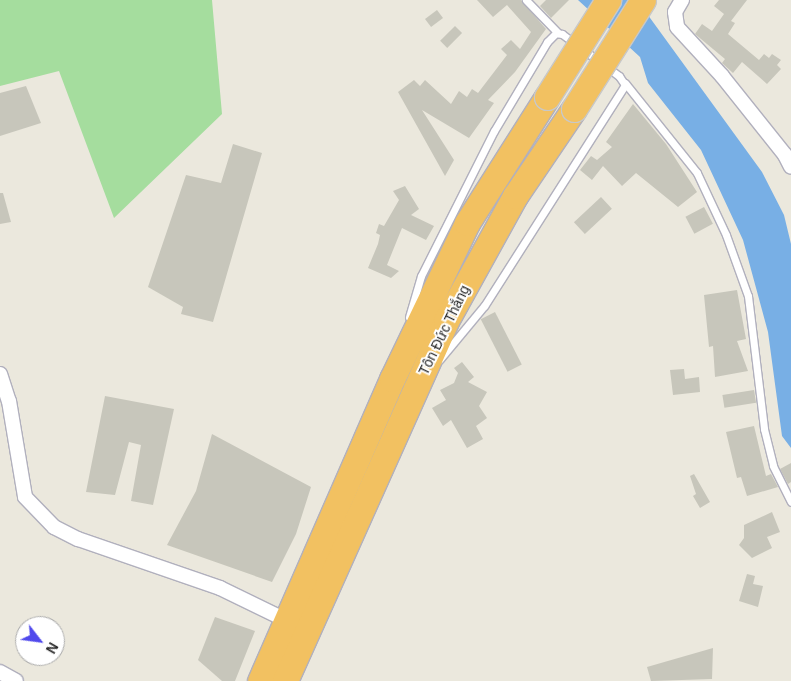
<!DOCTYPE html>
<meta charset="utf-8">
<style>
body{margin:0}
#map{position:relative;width:791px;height:681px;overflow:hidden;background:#ebe8dd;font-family:Arial,sans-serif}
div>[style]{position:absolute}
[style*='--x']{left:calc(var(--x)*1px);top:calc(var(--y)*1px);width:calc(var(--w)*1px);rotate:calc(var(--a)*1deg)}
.green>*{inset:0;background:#a5dd9e}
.water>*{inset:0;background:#78afe5}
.building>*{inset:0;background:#c7c6bb;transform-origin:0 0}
.roads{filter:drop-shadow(1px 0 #b1b0bd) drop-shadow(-1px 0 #b1b0bd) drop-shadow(0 1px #b1b0bd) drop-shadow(0 -1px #b1b0bd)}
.lane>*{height:7px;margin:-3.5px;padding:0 3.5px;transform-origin:3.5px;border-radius:3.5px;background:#fff}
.street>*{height:14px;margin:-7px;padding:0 7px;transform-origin:7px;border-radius:7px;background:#fff}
.highway>*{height:25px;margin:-12.5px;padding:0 12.5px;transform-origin:12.5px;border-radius:12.5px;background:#f2c161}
.bridges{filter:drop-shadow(1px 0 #c8c8c8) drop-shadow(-1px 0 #c8c8c8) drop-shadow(0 1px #c8c8c8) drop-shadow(0 -1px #c8c8c8)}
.highway-bridge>*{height:25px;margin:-12.5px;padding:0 12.5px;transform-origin:12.5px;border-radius:12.5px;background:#f2c161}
span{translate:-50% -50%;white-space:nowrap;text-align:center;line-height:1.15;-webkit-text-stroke:4px #fff;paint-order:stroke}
.street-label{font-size:14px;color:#2a2a2a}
.north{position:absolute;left:15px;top:616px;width:50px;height:50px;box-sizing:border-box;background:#fff;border:1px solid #aaa;border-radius:50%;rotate:120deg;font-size:14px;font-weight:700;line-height:20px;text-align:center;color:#2a2a2a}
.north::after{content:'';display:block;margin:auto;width:18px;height:22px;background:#5049ec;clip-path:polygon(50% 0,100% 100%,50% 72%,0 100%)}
</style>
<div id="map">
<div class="green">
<div style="clip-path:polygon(0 0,212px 0,222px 114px,114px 218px,59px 71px,0 86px)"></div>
</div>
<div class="water">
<div style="clip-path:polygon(578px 0,637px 0,762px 172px,784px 215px,791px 244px,791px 448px,782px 436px,768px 332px,743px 240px,701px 150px,648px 83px,640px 57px)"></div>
</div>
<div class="building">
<div style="clip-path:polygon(477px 0,521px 0,546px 29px,515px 72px,488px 100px,494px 103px,469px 138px,422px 110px,454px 160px,445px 176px,398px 92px,414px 80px,420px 86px,425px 80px,451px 104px,459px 91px,467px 97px,472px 89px,478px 93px,507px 55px,501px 49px,511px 40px,520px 49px,531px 32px,507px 5px,493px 17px)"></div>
<div style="clip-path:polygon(546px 0,569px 0,551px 18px,540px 6px)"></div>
<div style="clip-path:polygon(719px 0,747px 0,731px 21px,735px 23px,728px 34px,759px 60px,764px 54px,769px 58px,772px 54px,781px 60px,777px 65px,781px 69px,767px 84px,742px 62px,733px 73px,722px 63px,725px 59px,695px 34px,702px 24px,712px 31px,724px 14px,714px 6px)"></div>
<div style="left:437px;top:10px;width:10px;height:15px;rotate:53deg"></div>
<div style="left:455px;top:26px;width:10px;height:21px;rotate:45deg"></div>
<div style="clip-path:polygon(26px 86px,41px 123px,0 136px,0 93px)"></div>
<div style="clip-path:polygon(633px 104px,666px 144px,697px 192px,678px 207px,636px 173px,622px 186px,603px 166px,592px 180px,580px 170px,591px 156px,597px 160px,612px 147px,606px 142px)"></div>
<div style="clip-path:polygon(233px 144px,262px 153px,213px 322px,181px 314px,183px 307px,148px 287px,186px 175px,221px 183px)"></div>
<div style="clip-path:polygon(405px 186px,419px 209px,411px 215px,434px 226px,426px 240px,402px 228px,387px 265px,399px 271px,391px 278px,368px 268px,378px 244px,380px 235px,376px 233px,379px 224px,384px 226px,399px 200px,393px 191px)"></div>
<div style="clip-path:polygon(0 193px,3px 193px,11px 222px,0 224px)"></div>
<div style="left:601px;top:197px;width:16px;height:37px;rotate:47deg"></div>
<div style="left:704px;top:207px;width:19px;height:21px;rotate:62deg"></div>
<div style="clip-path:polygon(737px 290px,746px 339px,737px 341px,748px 371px,715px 377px,713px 346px,709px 347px,704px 295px)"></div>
<div style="left:495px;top:312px;width:59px;height:16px;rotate:63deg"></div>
<div style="clip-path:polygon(462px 362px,474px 377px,468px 382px,487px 392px,479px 406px,487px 418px,476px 426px,483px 439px,467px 448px,451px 420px,443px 426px,432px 408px,446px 400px,440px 390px,454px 383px,458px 373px,454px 368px)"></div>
<div style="clip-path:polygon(684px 369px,685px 379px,699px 377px,700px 392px,673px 395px,670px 370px)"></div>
<div style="left:754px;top:390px;width:13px;height:32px;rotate:81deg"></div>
<div style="clip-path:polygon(105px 396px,174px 409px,153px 505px,131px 501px,141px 445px,129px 442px,115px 495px,86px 492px)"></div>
<div style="clip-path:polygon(754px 426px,766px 476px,771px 474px,778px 487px,747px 496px,741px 477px,737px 478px,726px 432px)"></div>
<div style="clip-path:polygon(212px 434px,311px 487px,296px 534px,272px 582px,167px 545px,196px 491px)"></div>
<div style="clip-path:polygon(791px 463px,791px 482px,788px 484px,780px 469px)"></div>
<div style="clip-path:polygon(694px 474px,710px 502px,700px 508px,693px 496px,696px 494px,690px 476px)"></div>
<div style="clip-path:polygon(772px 512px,780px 532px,767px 537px,772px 548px,752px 558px,739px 545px,744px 538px,744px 525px)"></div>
<div style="clip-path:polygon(747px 574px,755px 576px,753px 584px,763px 586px,758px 607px,739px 601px)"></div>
<div style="clip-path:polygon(215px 617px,255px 631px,235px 681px,222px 681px,198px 660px)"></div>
<div style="clip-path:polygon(713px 648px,712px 679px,651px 681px,647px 667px)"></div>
</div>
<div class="roads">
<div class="lane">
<div style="--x:526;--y:0;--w:46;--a:45.9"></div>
<div style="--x:625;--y:83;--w:115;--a:51.3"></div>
<div style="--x:697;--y:173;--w:68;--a:64.9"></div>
<div style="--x:726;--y:235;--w:65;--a:70.2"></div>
<div style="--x:748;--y:296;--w:134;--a:83.1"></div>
<div style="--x:764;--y:429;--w:38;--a:76"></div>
<div style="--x:773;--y:466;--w:40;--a:63.4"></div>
<div style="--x:409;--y:317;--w:43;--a:-73.7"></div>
<div style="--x:421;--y:276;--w:162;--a:-63.3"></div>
<div style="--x:494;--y:131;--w:104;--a:-59.2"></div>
<div style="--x:547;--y:42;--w:13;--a:-45"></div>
<div style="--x:556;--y:33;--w:6;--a:9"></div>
<div style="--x:562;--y:34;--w:71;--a:36.4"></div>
<div style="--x:619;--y:76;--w:11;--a:56"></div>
<div style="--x:625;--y:85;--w:262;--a:122.5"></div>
<div style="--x:484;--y:306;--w:69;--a:129.7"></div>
</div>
<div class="street">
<div style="--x:682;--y:0;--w:14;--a:120"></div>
<div style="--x:675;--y:12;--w:15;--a:82"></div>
<div style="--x:677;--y:27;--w:67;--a:47.4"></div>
<div style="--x:722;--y:76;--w:101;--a:51.4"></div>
<div style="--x:785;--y:155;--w:13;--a:63"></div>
<div style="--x:0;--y:374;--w:28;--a:72"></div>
<div style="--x:9;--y:401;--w:97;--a:80.5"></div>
<div style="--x:25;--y:497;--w:42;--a:46"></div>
<div style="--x:54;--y:527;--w:27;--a:27"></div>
<div style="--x:78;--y:539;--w:150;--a:19"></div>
<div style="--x:220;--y:588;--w:76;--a:25.9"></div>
<div style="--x:0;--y:672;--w:18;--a:29"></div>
</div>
<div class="highway">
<div style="--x:260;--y:681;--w:330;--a:-66.4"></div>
<div style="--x:392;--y:379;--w:173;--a:-64.3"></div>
<div style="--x:467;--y:223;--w:149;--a:-57.6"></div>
<div style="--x:285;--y:681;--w:394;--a:-65.9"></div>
<div style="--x:446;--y:321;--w:143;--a:-61.1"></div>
<div style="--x:515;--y:196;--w:105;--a:-55.9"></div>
</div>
</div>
<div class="bridges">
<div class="highway-bridge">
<div style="--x:547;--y:97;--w:115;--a:-57.8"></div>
<div style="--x:574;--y:109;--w:129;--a:-57.7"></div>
</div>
</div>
<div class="street-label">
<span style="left:444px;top:330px;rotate:-64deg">Tôn Đức Thắng</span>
</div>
<div class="north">N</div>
</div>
